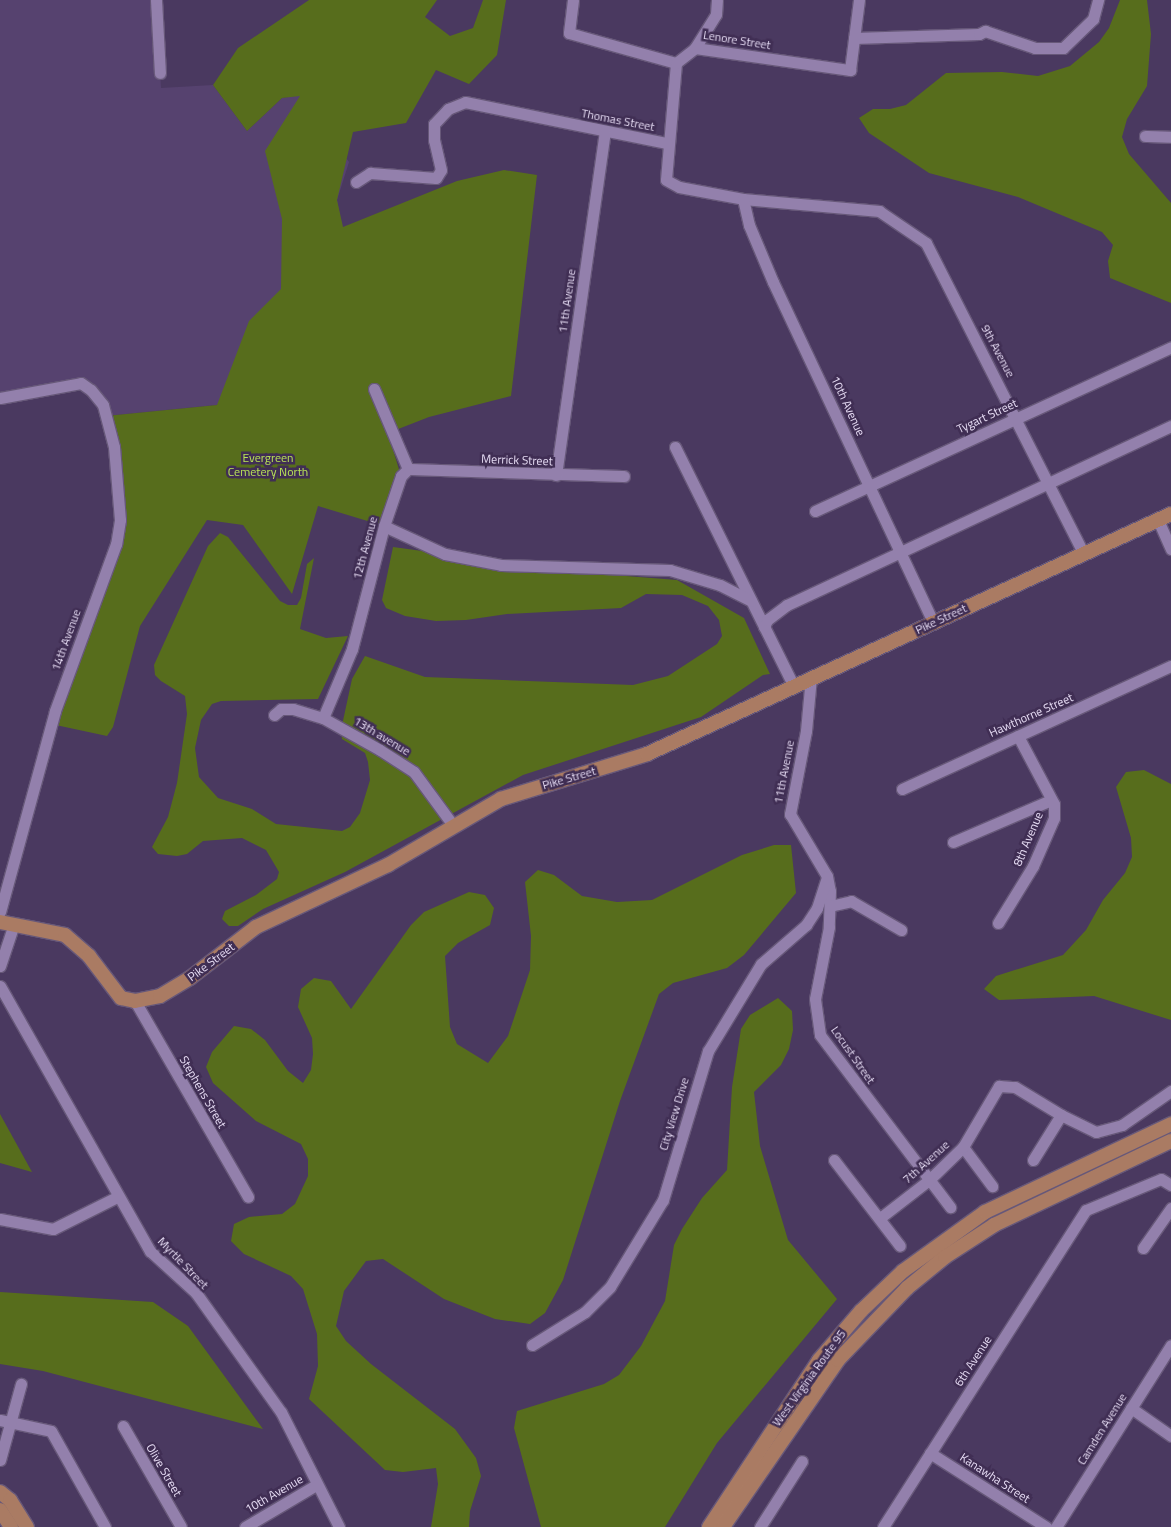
<!DOCTYPE html>
<style>
body{margin:0}
#map{position:relative;width:1171px;height:1527px;overflow:hidden;background:#4a3960;font-family:"Titillium Web",sans-serif}
div>[style]{position:absolute}
[style*='--x']{left:calc(var(--x)*1px);top:calc(var(--y)*1px);width:calc(var(--w)*1px);rotate:calc(var(--a)*1deg)}
.built>*{inset:0;background:#56426f}
.green>*{inset:0;background:#576d1c}
.roads{filter:drop-shadow(1px 0 #675879) drop-shadow(-1px 0 #675879) drop-shadow(0 1px #675879) drop-shadow(0 -1px #675879)}
.minor>*{height:11px;margin:-5.5px;padding:0 5.5px;transform-origin:5.5px;border-radius:5.5px;background:#9380ac}
.major>*{height:14px;margin:-7px;padding:0 7px;transform-origin:7px;border-radius:7px;background:#aa7b63}
span{translate:-50% -50%;white-space:nowrap;text-align:center;line-height:1.15;-webkit-text-stroke:5px #402e54;paint-order:stroke}
.street-label{font-size:12px;color:#e7ddf5}
.park-label{font-size:12px;color:#bae557}
</style>
<div id="map">
<div class="built">
<div style="clip-path:polygon(0 0,156px 0,161px 88px,213px 85px,247px 131px,282px 98px,300px 95px,349px 162px,337px 200px,374px 389px,106px 416px,81px 383px,0 398px)"></div>
</div>
<div class="green">
<div style="clip-path:polygon(309px 0,437px 0,425px 17px,450px 36px,473px 28px,483px 0,506px 0,497px 55px,469px 84px,436px 70px,406px 123px,353px 132px,337px 200px,343px 227px,457px 181px,504px 170px,537px 175px,511px 396px,429px 417px,388px 433px,401px 476px,384px 526px,318px 506px,292px 594px,243px 525px,207px 520px,140px 626px,113px 727px,107px 736px,51px 724px,120px 520px,106px 416px,217px 405px,249px 321px,281px 289px,282px 219px,265px 151px,300px 96px,282px 98px,247px 131px,213px 85px,238px 48px)"></div>
<div style="clip-path:polygon(1120px 0,1147px 0,1151px 34px,1147px 86px,1127px 119px,1122px 137px,1129px 154px,1171px 203px,1171px 303px,1110px 278px,1108px 261px,1113px 245px,1102px 232px,1018px 197px,929px 173px,869px 133px,859px 118px,873px 109px,890px 109px,906px 105px,946px 73px,1002px 72px,1038px 76px,1070px 66px,1099px 42px,1109px 28px)"></div>
<div style="clip-path:polygon(220px 533px,228px 537px,280px 601px,288px 605px,297px 605px,301px 598px,307px 564px,314px 558px,300px 629px,326px 638px,348px 636px,318px 699px,221px 701px,212px 704px,201px 720px,195px 748px,199px 777px,218px 798px,252px 809px,276px 824px,342px 831px,350px 827px,360px 813px,370px 780px,368px 762px,365px 753px,342px 739px,341px 730px,352px 679px,365px 656px,425px 677px,633px 685px,668px 676px,717px 644px,722px 636px,719px 620px,708px 606px,682px 595px,646px 594px,621px 608px,507px 614px,466px 620px,436px 621px,405px 616px,386px 608px,382px 600px,393px 547px,575px 572px,677px 580px,744px 618px,770px 674px,763px 675px,701px 717px,523px 775px,345px 872px,263px 909px,238px 926px,229px 926px,222px 919px,225px 911px,256px 895px,277px 879px,279px 872px,266px 850px,242px 838px,203px 841px,187px 854px,177px 856px,158px 854px,152px 847px,168px 817px,177px 783px,187px 714px,185px 696px,161px 681px,155px 675px,154px 665px,208px 546px)"></div>
<div style="clip-path:polygon(1144px 770px,1171px 784px,1171px 1020px,1094px 996px,999px 1000px,984px 989px,996px 976px,1063px 955px,1086px 930px,1103px 900px,1125px 873px,1132px 857px,1131px 838px,1116px 787px,1126px 772px)"></div>
<div style="clip-path:polygon(774px 845px,791px 845px,796px 893px,744px 955px,727px 968px,673px 983px,659px 994px,620px 1101px,563px 1280px,545px 1313px,530px 1324px,495px 1319px,444px 1299px,383px 1259px,366px 1261px,344px 1291px,336px 1326px,346px 1341px,371px 1364px,455px 1429px,476px 1458px,481px 1476px,470px 1511px,469px 1527px,431px 1527px,438px 1484px,436px 1468px,403px 1472px,385px 1470px,309px 1399px,318px 1366px,317px 1334px,303px 1289px,291px 1276px,244px 1254px,231px 1241px,234px 1224px,249px 1217px,282px 1214px,295px 1204px,308px 1176px,308px 1159px,301px 1144px,256px 1121px,213px 1083px,206px 1067px,212px 1052px,234px 1026px,251px 1029px,265px 1040px,288px 1071px,303px 1083px,311px 1070px,313px 1054px,312px 1038px,298px 1007px,301px 989px,314px 978px,331px 981px,351px 1009px,411px 925px,424px 912px,469px 892px,485px 895px,494px 908px,490px 925px,458px 943px,445px 956px,450px 1027px,457px 1044px,488px 1063px,508px 1036px,530px 970px,531px 936px,525px 882px,538px 870px,554px 875px,582px 896px,617px 902px,652px 900px,742px 855px)"></div>
<div style="clip-path:polygon(778px 998px,792px 1011px,793px 1030px,789px 1049px,781px 1065px,754px 1092px,760px 1146px,788px 1240px,837px 1299px,717px 1443px,665px 1527px,541px 1527px,514px 1428px,517px 1411px,604px 1384px,619px 1375px,641px 1346px,665px 1301px,674px 1245px,682px 1229px,702px 1198px,727px 1170px,732px 1087px,741px 1029px,750px 1015px)"></div>
<div style="clip-path:polygon(0 1114px,32px 1172px,0 1163px)"></div>
<div style="clip-path:polygon(0 1292px,153px 1302px,188px 1326px,263px 1429px,43px 1371px,0 1364px)"></div>
</div>
<div class="roads">
<div class="minor">
<div style="--x:156;--y:0;--w:73;--a:86.9"></div>
<div style="--x:573;--y:0;--w:33;--a:97"></div>
<div style="--x:569;--y:33;--w:111;--a:15.7"></div>
<div style="--x:854;--y:38;--w:125;--a:-1.8"></div>
<div style="--x:979;--y:34;--w:7;--a:-27"></div>
<div style="--x:985;--y:31;--w:53;--a:18.8"></div>
<div style="--x:1035;--y:48;--w:28;--a:0"></div>
<div style="--x:1063;--y:48;--w:42;--a:-44"></div>
<div style="--x:1093;--y:19;--w:20;--a:-75"></div>
<div style="--x:695;--y:48;--w:40;--a:-58"></div>
<div style="--x:716;--y:14;--w:14;--a:-86"></div>
<div style="--x:676;--y:63;--w:117;--a:94.9"></div>
<div style="--x:666;--y:180;--w:15;--a:28"></div>
<div style="--x:679;--y:187;--w:65;--a:10.6"></div>
<div style="--x:743;--y:199;--w:137;--a:5"></div>
<div style="--x:879;--y:211;--w:57;--a:34.2"></div>
<div style="--x:926;--y:243;--w:349;--a:63.1"></div>
<div style="--x:676;--y:63;--w:24;--a:-38"></div>
<div style="--x:695;--y:48;--w:157;--a:8.1"></div>
<div style="--x:850;--y:70;--w:71;--a:-82.7"></div>
<div style="--x:1145;--y:136;--w:26;--a:2"></div>
<div style="--x:356;--y:182;--w:17;--a:-33"></div>
<div style="--x:370;--y:173;--w:66;--a:4.3"></div>
<div style="--x:436;--y:178;--w:9;--a:-58"></div>
<div style="--x:441;--y:170;--w:31;--a:-103"></div>
<div style="--x:434;--y:140;--w:16;--a:-90"></div>
<div style="--x:434;--y:124;--w:21;--a:-47"></div>
<div style="--x:448;--y:109;--w:18;--a:-22"></div>
<div style="--x:465;--y:102;--w:206;--a:11.5"></div>
<div style="--x:743;--y:199;--w:27;--a:77"></div>
<div style="--x:749;--y:225;--w:62;--a:67.2"></div>
<div style="--x:773;--y:282;--w:376;--a:64.8"></div>
<div style="--x:0;--y:398;--w:82;--a:-10.5"></div>
<div style="--x:81;--y:383;--w:12;--a:35"></div>
<div style="--x:91;--y:390;--w:19;--a:51"></div>
<div style="--x:103;--y:405;--w:43;--a:75.3"></div>
<div style="--x:114;--y:447;--w:73;--a:85.3"></div>
<div style="--x:120;--y:520;--w:24;--a:99"></div>
<div style="--x:116;--y:544;--w:178;--a:110.1"></div>
<div style="--x:55;--y:711;--w:208;--a:105.3"></div>
<div style="--x:675;--y:447;--w:266;--a:63.6"></div>
<div style="--x:408;--y:469;--w:216;--a:1.9"></div>
<div style="--x:556;--y:475;--w:346;--a:-81.9"></div>
<div style="--x:815;--y:511;--w:392;--a:-24.7"></div>
<div style="--x:1158;--y:520;--w:32;--a:66"></div>
<div style="--x:384;--y:526;--w:67;--a:24.7"></div>
<div style="--x:445;--y:554;--w:57;--a:11.1"></div>
<div style="--x:501;--y:565;--w:169;--a:1.7"></div>
<div style="--x:670;--y:570;--w:52;--a:16.7"></div>
<div style="--x:720;--y:585;--w:35;--a:27"></div>
<div style="--x:764;--y:627;--w:8;--a:-67"></div>
<div style="--x:767;--y:620;--w:25;--a:-37"></div>
<div style="--x:787;--y:605;--w:424;--a:-25"></div>
<div style="--x:811;--y:677;--w:54;--a:95.3"></div>
<div style="--x:806;--y:731;--w:85;--a:100.9"></div>
<div style="--x:790;--y:814;--w:72;--a:59.2"></div>
<div style="--x:827;--y:876;--w:15;--a:79"></div>
<div style="--x:830;--y:891;--w:36;--a:92"></div>
<div style="--x:829;--y:927;--w:73;--a:101"></div>
<div style="--x:815;--y:999;--w:36;--a:82"></div>
<div style="--x:820;--y:1035;--w:216;--a:52.9"></div>
<div style="--x:274;--y:715;--w:9;--a:-41"></div>
<div style="--x:281;--y:709;--w:12;--a:0"></div>
<div style="--x:293;--y:709;--w:31;--a:17"></div>
<div style="--x:323;--y:718;--w:65;--a:29.3"></div>
<div style="--x:380;--y:750;--w:40;--a:32.9"></div>
<div style="--x:414;--y:772;--w:66;--a:53.7"></div>
<div style="--x:323;--y:718;--w:75;--a:-67.2"></div>
<div style="--x:352;--y:649;--w:127;--a:-75.4"></div>
<div style="--x:384;--y:526;--w:53;--a:-71.2"></div>
<div style="--x:401;--y:476;--w:10;--a:-45"></div>
<div style="--x:408;--y:469;--w:87;--a:-113"></div>
<div style="--x:902;--y:789;--w:296;--a:-24.6"></div>
<div style="--x:953;--y:842;--w:107;--a:-23.2"></div>
<div style="--x:830;--y:906;--w:22;--a:-13"></div>
<div style="--x:851;--y:901;--w:58;--a:30.1"></div>
<div style="--x:998;--y:923;--w:67;--a:-58.4"></div>
<div style="--x:1033;--y:866;--w:52;--a:-66.4"></div>
<div style="--x:1054;--y:818;--w:14;--a:-90"></div>
<div style="--x:1054;--y:804;--w:77;--a:-117.9"></div>
<div style="--x:0;--y:966;--w:44;--a:-71.6"></div>
<div style="--x:0;--y:986;--w:305;--a:60.5"></div>
<div style="--x:150;--y:1251;--w:62;--a:42.4"></div>
<div style="--x:196;--y:1293;--w:146;--a:54.5"></div>
<div style="--x:281;--y:1412;--w:129;--a:63.2"></div>
<div style="--x:135;--y:1001;--w:226;--a:60"></div>
<div style="--x:963;--y:1147;--w:49;--a:53.4"></div>
<div style="--x:834;--y:1160;--w:108;--a:52.5"></div>
<div style="--x:1033;--y:1160;--w:53;--a:-58.1"></div>
<div style="--x:880;--y:1218;--w:62;--a:-37.8"></div>
<div style="--x:929;--y:1180;--w:47;--a:-44.1"></div>
<div style="--x:963;--y:1147;--w:71;--a:-59.5"></div>
<div style="--x:999;--y:1086;--w:16;--a:4"></div>
<div style="--x:1015;--y:1087;--w:54;--a:31.3"></div>
<div style="--x:1061;--y:1115;--w:39;--a:26"></div>
<div style="--x:1096;--y:1132;--w:27;--a:-15"></div>
<div style="--x:1122;--y:1125;--w:60;--a:-34.8"></div>
<div style="--x:0;--y:1219;--w:54;--a:10.7"></div>
<div style="--x:53;--y:1229;--w:72;--a:-26.6"></div>
<div style="--x:1143;--y:1248;--w:49;--a:-55"></div>
<div style="--x:532;--y:1345;--w:62;--a:-31.9"></div>
<div style="--x:585;--y:1312;--w:35;--a:-45"></div>
<div style="--x:610;--y:1287;--w:102;--a:-58.7"></div>
<div style="--x:663;--y:1200;--w:156;--a:-73.2"></div>
<div style="--x:708;--y:1051;--w:102;--a:-58.7"></div>
<div style="--x:761;--y:964;--w:60;--a:-40.9"></div>
<div style="--x:806;--y:925;--w:20;--a:-57"></div>
<div style="--x:817;--y:908;--w:32;--a:-72"></div>
<div style="--x:1131;--y:1408;--w:49;--a:35"></div>
<div style="--x:0;--y:1420;--w:52;--a:12.2"></div>
<div style="--x:51;--y:1431;--w:110;--a:60.6"></div>
<div style="--x:123;--y:1426;--w:116;--a:60.1"></div>
<div style="--x:930;--y:1453;--w:138;--a:32.5"></div>
<div style="--x:0;--y:1460;--w:79;--a:-74.6"></div>
<div style="--x:245;--y:1527;--w:82;--a:-30.6"></div>
<div style="--x:760;--y:1527;--w:78;--a:-57.5"></div>
<div style="--x:883;--y:1527;--w:376;--a:-57.4"></div>
<div style="--x:1086;--y:1210;--w:81;--a:-22.5"></div>
<div style="--x:1161;--y:1179;--w:12;--a:31"></div>
<div style="--x:1056;--y:1527;--w:215;--a:-57.7"></div>
</div>
<div class="major">
<div style="--x:0;--y:922;--w:66;--a:11.3"></div>
<div style="--x:65;--y:935;--w:32;--a:41"></div>
<div style="--x:89;--y:956;--w:53;--a:52.7"></div>
<div style="--x:121;--y:998;--w:14;--a:12"></div>
<div style="--x:135;--y:1001;--w:25;--a:-11"></div>
<div style="--x:160;--y:996;--w:35;--a:-31"></div>
<div style="--x:190;--y:978;--w:83;--a:-37.7"></div>
<div style="--x:256;--y:927;--w:146;--a:-25.2"></div>
<div style="--x:388;--y:865;--w:131;--a:-30.3"></div>
<div style="--x:501;--y:799;--w:153;--a:-17.1"></div>
<div style="--x:647;--y:754;--w:576;--a:-24.61"></div>
<div style="--x:0;--y:1492;--w:13;--a:39"></div>
<div style="--x:10;--y:1500;--w:32;--a:58"></div>
<div style="--x:0;--y:1510;--w:20;--a:57"></div>
<div style="--x:709;--y:1527;--w:200;--a:-56.6"></div>
<div style="--x:819;--y:1360;--w:65;--a:-49.4"></div>
<div style="--x:861;--y:1311;--w:58;--a:-43.6"></div>
<div style="--x:903;--y:1271;--w:101;--a:-35.7"></div>
<div style="--x:985;--y:1212;--w:206;--a:-25.3"></div>
<div style="--x:723;--y:1527;--w:203;--a:-55.4"></div>
<div style="--x:838;--y:1360;--w:100;--a:-46.2"></div>
<div style="--x:907;--y:1288;--w:49;--a:-39.2"></div>
<div style="--x:945;--y:1257;--w:59;--a:-33.1"></div>
<div style="--x:994;--y:1225;--w:196;--a:-25.4"></div>
</div>
</div>
<div class="street-label">
<span style="left:737px;top:40px;rotate:9deg">Lenore Street</span>
<span style="left:618px;top:120px;rotate:11deg">Thomas Street</span>
<span style="left:567px;top:301px;rotate:-82deg">11th Avenue</span>
<span style="left:998px;top:351px;rotate:62deg">9th Avenue</span>
<span style="left:848px;top:406px;rotate:65deg">10th Avenue</span>
<span style="left:987px;top:416px;rotate:-25deg">Tygart Street</span>
<span style="left:517px;top:460px;rotate:2deg">Merrick Street</span>
<span style="left:365px;top:548px;rotate:-75deg">12th Avenue</span>
<span style="left:941px;top:619px;rotate:-25deg">Pike Street</span>
<span style="left:66px;top:640px;rotate:-70deg">14th Avenue</span>
<span style="left:1031px;top:715px;rotate:-24deg">Hawthorne Street</span>
<span style="left:382px;top:736px;rotate:31deg">13th avenue</span>
<span style="left:784px;top:772px;rotate:-79deg">11th Avenue</span>
<span style="left:569px;top:778px;rotate:-16deg">Pike Street</span>
<span style="left:1028px;top:839px;rotate:-67deg">8th Avenue</span>
<span style="left:211px;top:962px;rotate:-37deg">Pike Street</span>
<span style="left:853px;top:1055px;rotate:55deg">Locust Street</span>
<span style="left:203px;top:1092px;rotate:60deg">Stephens Street</span>
<span style="left:674px;top:1114px;rotate:-73deg">City View Drive</span>
<span style="left:926px;top:1162px;rotate:-42deg">7th Avenue</span>
<span style="left:183px;top:1263px;rotate:46deg">Myrtle Street</span>
<span style="left:973px;top:1361px;rotate:-57deg">6th Avenue</span>
<span style="left:809px;top:1378px;rotate:-54deg">West Virginia Route 95</span>
<span style="left:1102px;top:1429px;rotate:-58deg">Camden Avenue</span>
<span style="left:164px;top:1470px;rotate:60deg">Olive Street</span>
<span style="left:995px;top:1478px;rotate:33deg">Kanawha Street</span>
<span style="left:274px;top:1494px;rotate:-30deg">10th Avenue</span>
</div>
<div class="park-label">
<span style="left:268px;top:465px">Evergreen<br>Cemetery North</span>
</div>
</div>
